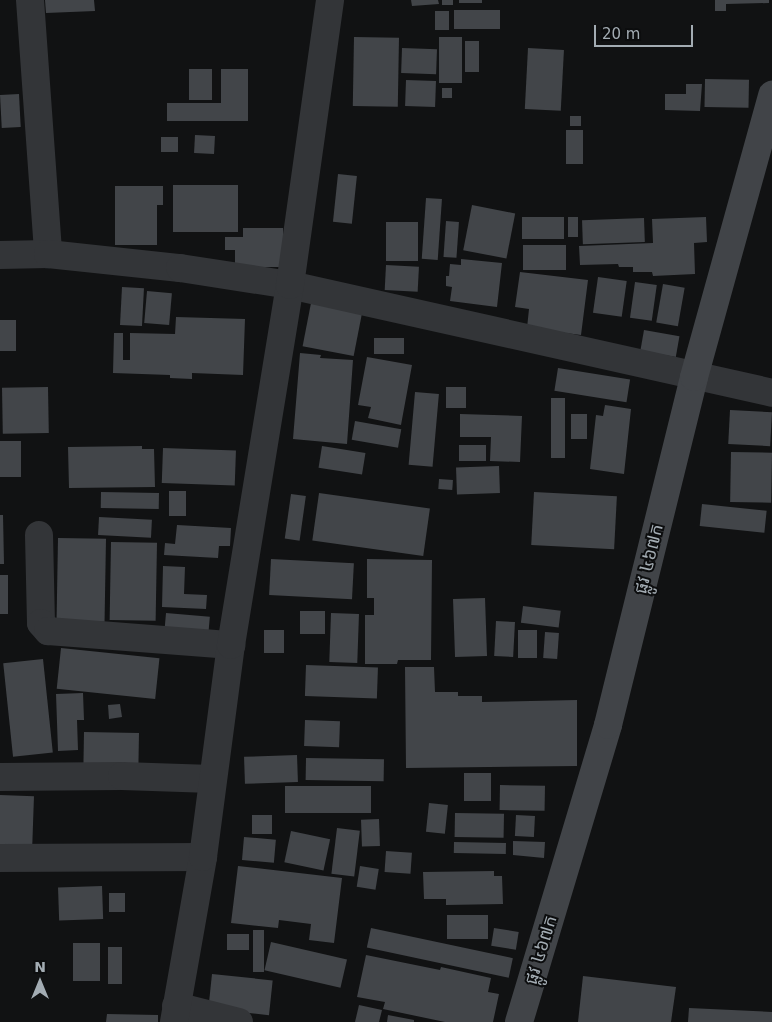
<!DOCTYPE html>
<meta charset="utf-8">
<style>
body{margin:0}
#map{position:relative;width:772px;height:1022px;overflow:hidden;background:#111213;font-family:"DejaVu Sans","Noto Sans Khmer",sans-serif}
div>[style]{position:absolute}
[style*='--x']{left:calc(var(--x)*1px);top:calc(var(--y)*1px);width:calc(var(--w)*1px);rotate:calc(var(--a)*1deg)}
.building>*{inset:0;background:#424549;transform-origin:0 0}
.street>*{height:28px;margin:-14px;padding:0 14px;transform-origin:14px;border-radius:14px;background:#333538}
.secondary>*{height:28px;margin:-14px;padding:0 14px;transform-origin:14px;border-radius:14px;background:#414448}
span{translate:-50% -50%;white-space:nowrap;text-align:center;line-height:1.15;-webkit-text-stroke:4px #0c0d0e;paint-order:stroke}
.street-label{font-size:18px;color:#a3acb3}
.north{position:absolute;left:15px;top:957px;width:50px;height:50px;-webkit-text-stroke:4px #0c0d0e;paint-order:stroke;rotate:0deg;font-size:14px;font-weight:700;line-height:20px;text-align:center;color:#a3acb3}
.north::after{content:'';display:block;margin:auto;width:18px;height:22px;background:#a3acb3;clip-path:polygon(50% 0,100% 100%,50% 72%,0 100%)}
.scale{position:absolute;left:594px;top:25px;width:99px;height:22px;box-sizing:border-box;border:2px solid #a3acb3;border-top:0;padding-left:6px;font-size:15px;line-height:18px;white-space:nowrap;color:#a3acb3;-webkit-text-stroke:4px #0c0d0e;paint-order:stroke}
</style>
<div id="map">
<div class="building">
<div style="clip-path:polygon(45px 0,94px 0,95px 11px,46px 13px)"></div>
<div style="clip-path:polygon(411px 0,438px 0,439px 4px,412px 6px)"></div>
<div style="left:442px;top:0;width:11px;height:5px"></div>
<div style="left:459px;top:0;width:23px;height:3px"></div>
<div style="clip-path:polygon(715px 0,769px 0,769px 3px,726px 4px,726px 11px,715px 11px)"></div>
<div style="left:500px;top:10px;width:19px;height:46px;rotate:90deg"></div>
<div style="left:435px;top:11px;width:14px;height:19px"></div>
<div style="left:354px;top:37px;width:45px;height:69px;rotate:1deg"></div>
<div style="left:439px;top:37px;width:23px;height:46px"></div>
<div style="left:465px;top:41px;width:14px;height:31px"></div>
<div style="left:402px;top:48px;width:35px;height:25px;rotate:2deg"></div>
<div style="left:528px;top:48px;width:36px;height:61px;rotate:3deg"></div>
<div style="left:189px;top:69px;width:23px;height:31px"></div>
<div style="clip-path:polygon(221px 69px,248px 69px,248px 121px,167px 121px,167px 103px,221px 103px)"></div>
<div style="left:705px;top:79px;width:44px;height:28px;rotate:1deg"></div>
<div style="left:406px;top:80px;width:30px;height:26px;rotate:2deg"></div>
<div style="clip-path:polygon(686px 84px,702px 84px,700px 111px,665px 110px,665px 94px,686px 94px)"></div>
<div style="left:442px;top:88px;width:10px;height:10px"></div>
<div style="left:19px;top:94px;width:33px;height:19px;rotate:87deg"></div>
<div style="left:570px;top:116px;width:11px;height:10px"></div>
<div style="left:566px;top:130px;width:17px;height:34px"></div>
<div style="left:195px;top:135px;width:20px;height:18px;rotate:3deg"></div>
<div style="left:178px;top:137px;width:15px;height:17px;rotate:90deg"></div>
<div style="left:338px;top:174px;width:19px;height:48px;rotate:6deg"></div>
<div style="left:173px;top:185px;width:65px;height:47px"></div>
<div style="clip-path:polygon(115px 186px,163px 186px,163px 205px,157px 205px,157px 245px,115px 245px)"></div>
<div style="left:426px;top:198px;width:16px;height:61px;rotate:4deg"></div>
<div style="left:472px;top:205px;width:44px;height:46px;rotate:11deg"></div>
<div style="left:564px;top:217px;width:22px;height:42px;rotate:90deg"></div>
<div style="left:568px;top:217px;width:10px;height:20px"></div>
<div style="clip-path:polygon(706px 217px,707px 242px,694px 243px,695px 274px,653px 276px,652px 272px,633px 272px,633px 267px,619px 267px,618px 264px,580px 265px,579px 246px,653px 243px,652px 219px)"></div>
<div style="left:644px;top:218px;width:24px;height:62px;rotate:88deg"></div>
<div style="left:446px;top:221px;width:13px;height:36px;rotate:4deg"></div>
<div style="left:386px;top:222px;width:32px;height:39px"></div>
<div style="clip-path:polygon(243px 228px,283px 228px,283px 267px,235px 267px,235px 250px,225px 250px,225px 237px,243px 237px)"></div>
<div style="left:523px;top:245px;width:43px;height:25px"></div>
<div style="clip-path:polygon(461px 259px,502px 263px,497px 307px,450px 301px,452px 287px,446px 286px,446px 276px,449px 276px,450px 264px,461px 265px)"></div>
<div style="left:386px;top:265px;width:33px;height:25px;rotate:3deg"></div>
<div style="clip-path:polygon(520px 272px,588px 280px,581px 335px,527px 328px,529px 309px,515px 307px)"></div>
<div style="left:598px;top:277px;width:29px;height:36px;rotate:8deg"></div>
<div style="left:635px;top:282px;width:22px;height:36px;rotate:8deg"></div>
<div style="left:663px;top:284px;width:22px;height:39px;rotate:10deg"></div>
<div style="left:122px;top:287px;width:22px;height:38px;rotate:3deg"></div>
<div style="left:147px;top:291px;width:25px;height:32px;rotate:5deg"></div>
<div style="left:311px;top:303px;width:52px;height:44px;rotate:11deg"></div>
<div style="clip-path:polygon(176px 317px,245px 319px,243px 375px,192px 373px,192px 379px,170px 378px,170px 375px,113px 373px,114px 333px,123px 333px,123px 360px,130px 360px,130px 333px,175px 334px)"></div>
<div style="left:0;top:320px;width:16px;height:31px"></div>
<div style="left:644px;top:330px;width:36px;height:21px;rotate:10deg"></div>
<div style="left:374px;top:338px;width:30px;height:16px"></div>
<div style="clip-path:polygon(300px 353px,321px 355px,320px 358px,353px 360px,347px 444px,293px 439px)"></div>
<div style="clip-path:polygon(367px 357px,412px 365px,401px 425px,368px 418px,371px 407px,358px 405px)"></div>
<div style="left:558px;top:368px;width:73px;height:23px;rotate:9deg"></div>
<div style="left:48px;top:387px;width:46px;height:46px;rotate:89deg"></div>
<div style="left:446px;top:387px;width:20px;height:21px"></div>
<div style="left:415px;top:392px;width:24px;height:73px;rotate:5deg"></div>
<div style="left:551px;top:398px;width:14px;height:60px"></div>
<div style="clip-path:polygon(605px 405px,631px 409px,624px 474px,590px 469px,596px 415px,603px 416px)"></div>
<div style="left:730px;top:410px;width:42px;height:34px;rotate:3deg"></div>
<div style="clip-path:polygon(460px 414px,522px 416px,520px 462px,490px 461px,491px 437px,460px 437px)"></div>
<div style="left:571px;top:414px;width:16px;height:25px"></div>
<div style="left:355px;top:421px;width:47px;height:19px;rotate:10deg"></div>
<div style="left:0;top:441px;width:21px;height:36px"></div>
<div style="left:459px;top:445px;width:27px;height:16px"></div>
<div style="clip-path:polygon(142px 446px,142px 449px,154px 449px,155px 487px,69px 488px,68px 447px)"></div>
<div style="left:322px;top:446px;width:44px;height:22px;rotate:9deg"></div>
<div style="left:163px;top:448px;width:73px;height:35px;rotate:2deg"></div>
<div style="left:731px;top:452px;width:41px;height:50px;rotate:1deg"></div>
<div style="left:499px;top:466px;width:27px;height:43px;rotate:88deg"></div>
<div style="left:439px;top:479px;width:14px;height:10px;rotate:4deg"></div>
<div style="left:169px;top:491px;width:17px;height:25px"></div>
<div style="left:101px;top:492px;width:58px;height:16px;rotate:1deg"></div>
<div style="left:534px;top:492px;width:83px;height:53px;rotate:3deg"></div>
<div style="left:319px;top:493px;width:112px;height:48px;rotate:8deg"></div>
<div style="left:291px;top:494px;width:15px;height:45px;rotate:8deg"></div>
<div style="left:702px;top:504px;width:65px;height:22px;rotate:6deg"></div>
<div style="clip-path:polygon(0 515px,3px 515px,4px 564px,0 564px)"></div>
<div style="left:99px;top:517px;width:53px;height:18px;rotate:3deg"></div>
<div style="clip-path:polygon(177px 525px,231px 528px,230px 546px,219px 546px,218px 558px,164px 555px,165px 543px,175px 544px)"></div>
<div style="left:58px;top:538px;width:48px;height:83px;rotate:1deg"></div>
<div style="left:111px;top:542px;width:46px;height:78px;rotate:1deg"></div>
<div style="left:271px;top:559px;width:83px;height:36px;rotate:3deg"></div>
<div style="clip-path:polygon(367px 559px,432px 560px,431px 660px,398px 660px,397px 664px,365px 664px,365px 615px,374px 615px,374px 598px,367px 598px)"></div>
<div style="clip-path:polygon(163px 566px,185px 567px,184px 594px,207px 595px,206px 609px,162px 607px)"></div>
<div style="left:0;top:575px;width:8px;height:39px"></div>
<div style="left:485px;top:598px;width:58px;height:32px;rotate:88deg"></div>
<div style="left:523px;top:606px;width:38px;height:17px;rotate:7deg"></div>
<div style="left:300px;top:611px;width:25px;height:23px"></div>
<div style="left:166px;top:613px;width:44px;height:26px;rotate:5deg"></div>
<div style="left:331px;top:613px;width:28px;height:49px;rotate:2deg"></div>
<div style="left:496px;top:621px;width:19px;height:35px;rotate:3deg"></div>
<div style="left:264px;top:630px;width:20px;height:23px"></div>
<div style="left:518px;top:630px;width:19px;height:28px"></div>
<div style="left:545px;top:632px;width:14px;height:26px;rotate:4deg"></div>
<div style="left:61px;top:648px;width:99px;height:41px;rotate:6deg"></div>
<div style="left:43px;top:659px;width:94px;height:40px;rotate:84deg"></div>
<div style="left:306px;top:665px;width:72px;height:31px;rotate:2deg"></div>
<div style="clip-path:polygon(405px 667px,434px 667px,435px 692px,458px 692px,458px 696px,482px 696px,482px 702px,577px 700px,577px 766px,406px 768px)"></div>
<div style="clip-path:polygon(83px 693px,84px 720px,77px 720px,78px 750px,58px 751px,56px 694px)"></div>
<div style="clip-path:polygon(120px 704px,122px 717px,109px 719px,108px 705px)"></div>
<div style="left:305px;top:720px;width:35px;height:26px;rotate:2deg"></div>
<div style="left:84px;top:732px;width:55px;height:35px;rotate:1deg"></div>
<div style="left:297px;top:755px;width:27px;height:53px;rotate:88deg"></div>
<div style="left:306px;top:758px;width:78px;height:22px;rotate:1deg"></div>
<div style="left:464px;top:773px;width:27px;height:28px"></div>
<div style="left:500px;top:785px;width:45px;height:25px;rotate:1deg"></div>
<div style="left:285px;top:786px;width:86px;height:27px"></div>
<div style="left:0;top:795px;width:34px;height:55px;rotate:2deg"></div>
<div style="left:429px;top:803px;width:19px;height:29px;rotate:6deg"></div>
<div style="left:455px;top:813px;width:49px;height:24px;rotate:1deg"></div>
<div style="left:252px;top:815px;width:20px;height:19px"></div>
<div style="left:516px;top:815px;width:19px;height:21px;rotate:3deg"></div>
<div style="left:379px;top:819px;width:27px;height:18px;rotate:88deg"></div>
<div style="left:337px;top:828px;width:23px;height:46px;rotate:7deg"></div>
<div style="left:291px;top:831px;width:40px;height:32px;rotate:12deg"></div>
<div style="left:244px;top:837px;width:32px;height:23px;rotate:5deg"></div>
<div style="clip-path:polygon(513px 841px,545px 842px,544px 858px,513px 855px)"></div>
<div style="left:454px;top:842px;width:52px;height:11px;rotate:1deg"></div>
<div style="left:386px;top:851px;width:26px;height:21px;rotate:4deg"></div>
<div style="clip-path:polygon(238px 866px,342px 878px,334px 943px,309px 940px,311px 924px,279px 920px,278px 928px,231px 923px)"></div>
<div style="left:360px;top:866px;width:19px;height:21px;rotate:9deg"></div>
<div style="clip-path:polygon(494px 871px,494px 876px,502px 876px,503px 904px,446px 905px,446px 899px,424px 899px,423px 872px)"></div>
<div style="left:102px;top:886px;width:33px;height:44px;rotate:88deg"></div>
<div style="left:109px;top:893px;width:16px;height:19px"></div>
<div style="left:447px;top:915px;width:41px;height:24px"></div>
<div style="left:371px;top:928px;width:145px;height:20px;rotate:12deg"></div>
<div style="left:494px;top:928px;width:25px;height:18px;rotate:9deg"></div>
<div style="left:253px;top:930px;width:11px;height:42px"></div>
<div style="left:227px;top:934px;width:22px;height:16px"></div>
<div style="left:271px;top:942px;width:78px;height:29px;rotate:13deg"></div>
<div style="left:73px;top:943px;width:27px;height:38px"></div>
<div style="left:108px;top:947px;width:14px;height:37px"></div>
<div style="clip-path:polygon(366px 955px,440px 970px,441px 967px,491px 978px,488px 992px,499px 994px,493px 1022px,445px 1022px,383px 1009px,385px 1002px,357px 997px)"></div>
<div style="left:212px;top:974px;width:61px;height:35px;rotate:6deg"></div>
<div style="clip-path:polygon(583px 976px,676px 987px,671px 1022px,578px 1022px)"></div>
<div style="clip-path:polygon(359px 1005px,382px 1010px,379px 1022px,355px 1022px)"></div>
<div style="clip-path:polygon(689px 1008px,772px 1012px,772px 1022px,688px 1022px)"></div>
<div style="clip-path:polygon(107px 1014px,158px 1015px,158px 1022px,106px 1022px)"></div>
<div style="clip-path:polygon(388px 1015px,414px 1020px,414px 1022px,387px 1022px)"></div>
</div>
<div class="street">
<div style="--x:30;--y:0;--w:255;--a:85.9"></div>
<div style="--x:0;--y:255;--w:48;--a:-1.2"></div>
<div style="--x:48;--y:254;--w:133;--a:6.1"></div>
<div style="--x:180;--y:268;--w:111;--a:8.8"></div>
<div style="--x:290;--y:285;--w:494;--a:12.6"></div>
<div style="--x:39;--y:535;--w:88;--a:88.7"></div>
<div style="--x:41;--y:623;--w:11;--a:49"></div>
<div style="--x:48;--y:631;--w:184;--a:4.4"></div>
<div style="--x:0;--y:777;--w:122;--a:-0.5"></div>
<div style="--x:122;--y:776;--w:90;--a:1.9"></div>
<div style="--x:0;--y:858;--w:203;--a:-0.3"></div>
<div style="--x:176;--y:1006;--w:65;--a:14.3"></div>
<div style="--x:174;--y:1022;--w:168;--a:-80"></div>
<div style="--x:203;--y:857;--w:214;--a:-82.5"></div>
<div style="--x:231;--y:645;--w:365;--a:-80.7"></div>
<div style="--x:290;--y:285;--w:288;--a:-82"></div>
</div>
<div class="secondary">
<div style="--x:519;--y:1022;--w:310;--a:-73.3"></div>
<div style="--x:608;--y:725;--w:358;--a:-76.1"></div>
<div style="--x:694;--y:377;--w:293;--a:-74.5"></div>
</div>
<div class="street-label">
<span style="left:649px;top:559px;rotate:-76deg">ផ្លូវ ៤៦៧ក</span>
<span style="left:541px;top:950px;rotate:-73deg">ផ្លូវ ៤៦៧ក</span>
</div>
<div class="north">N</div>
<div class="scale">20 m</div>
</div>
